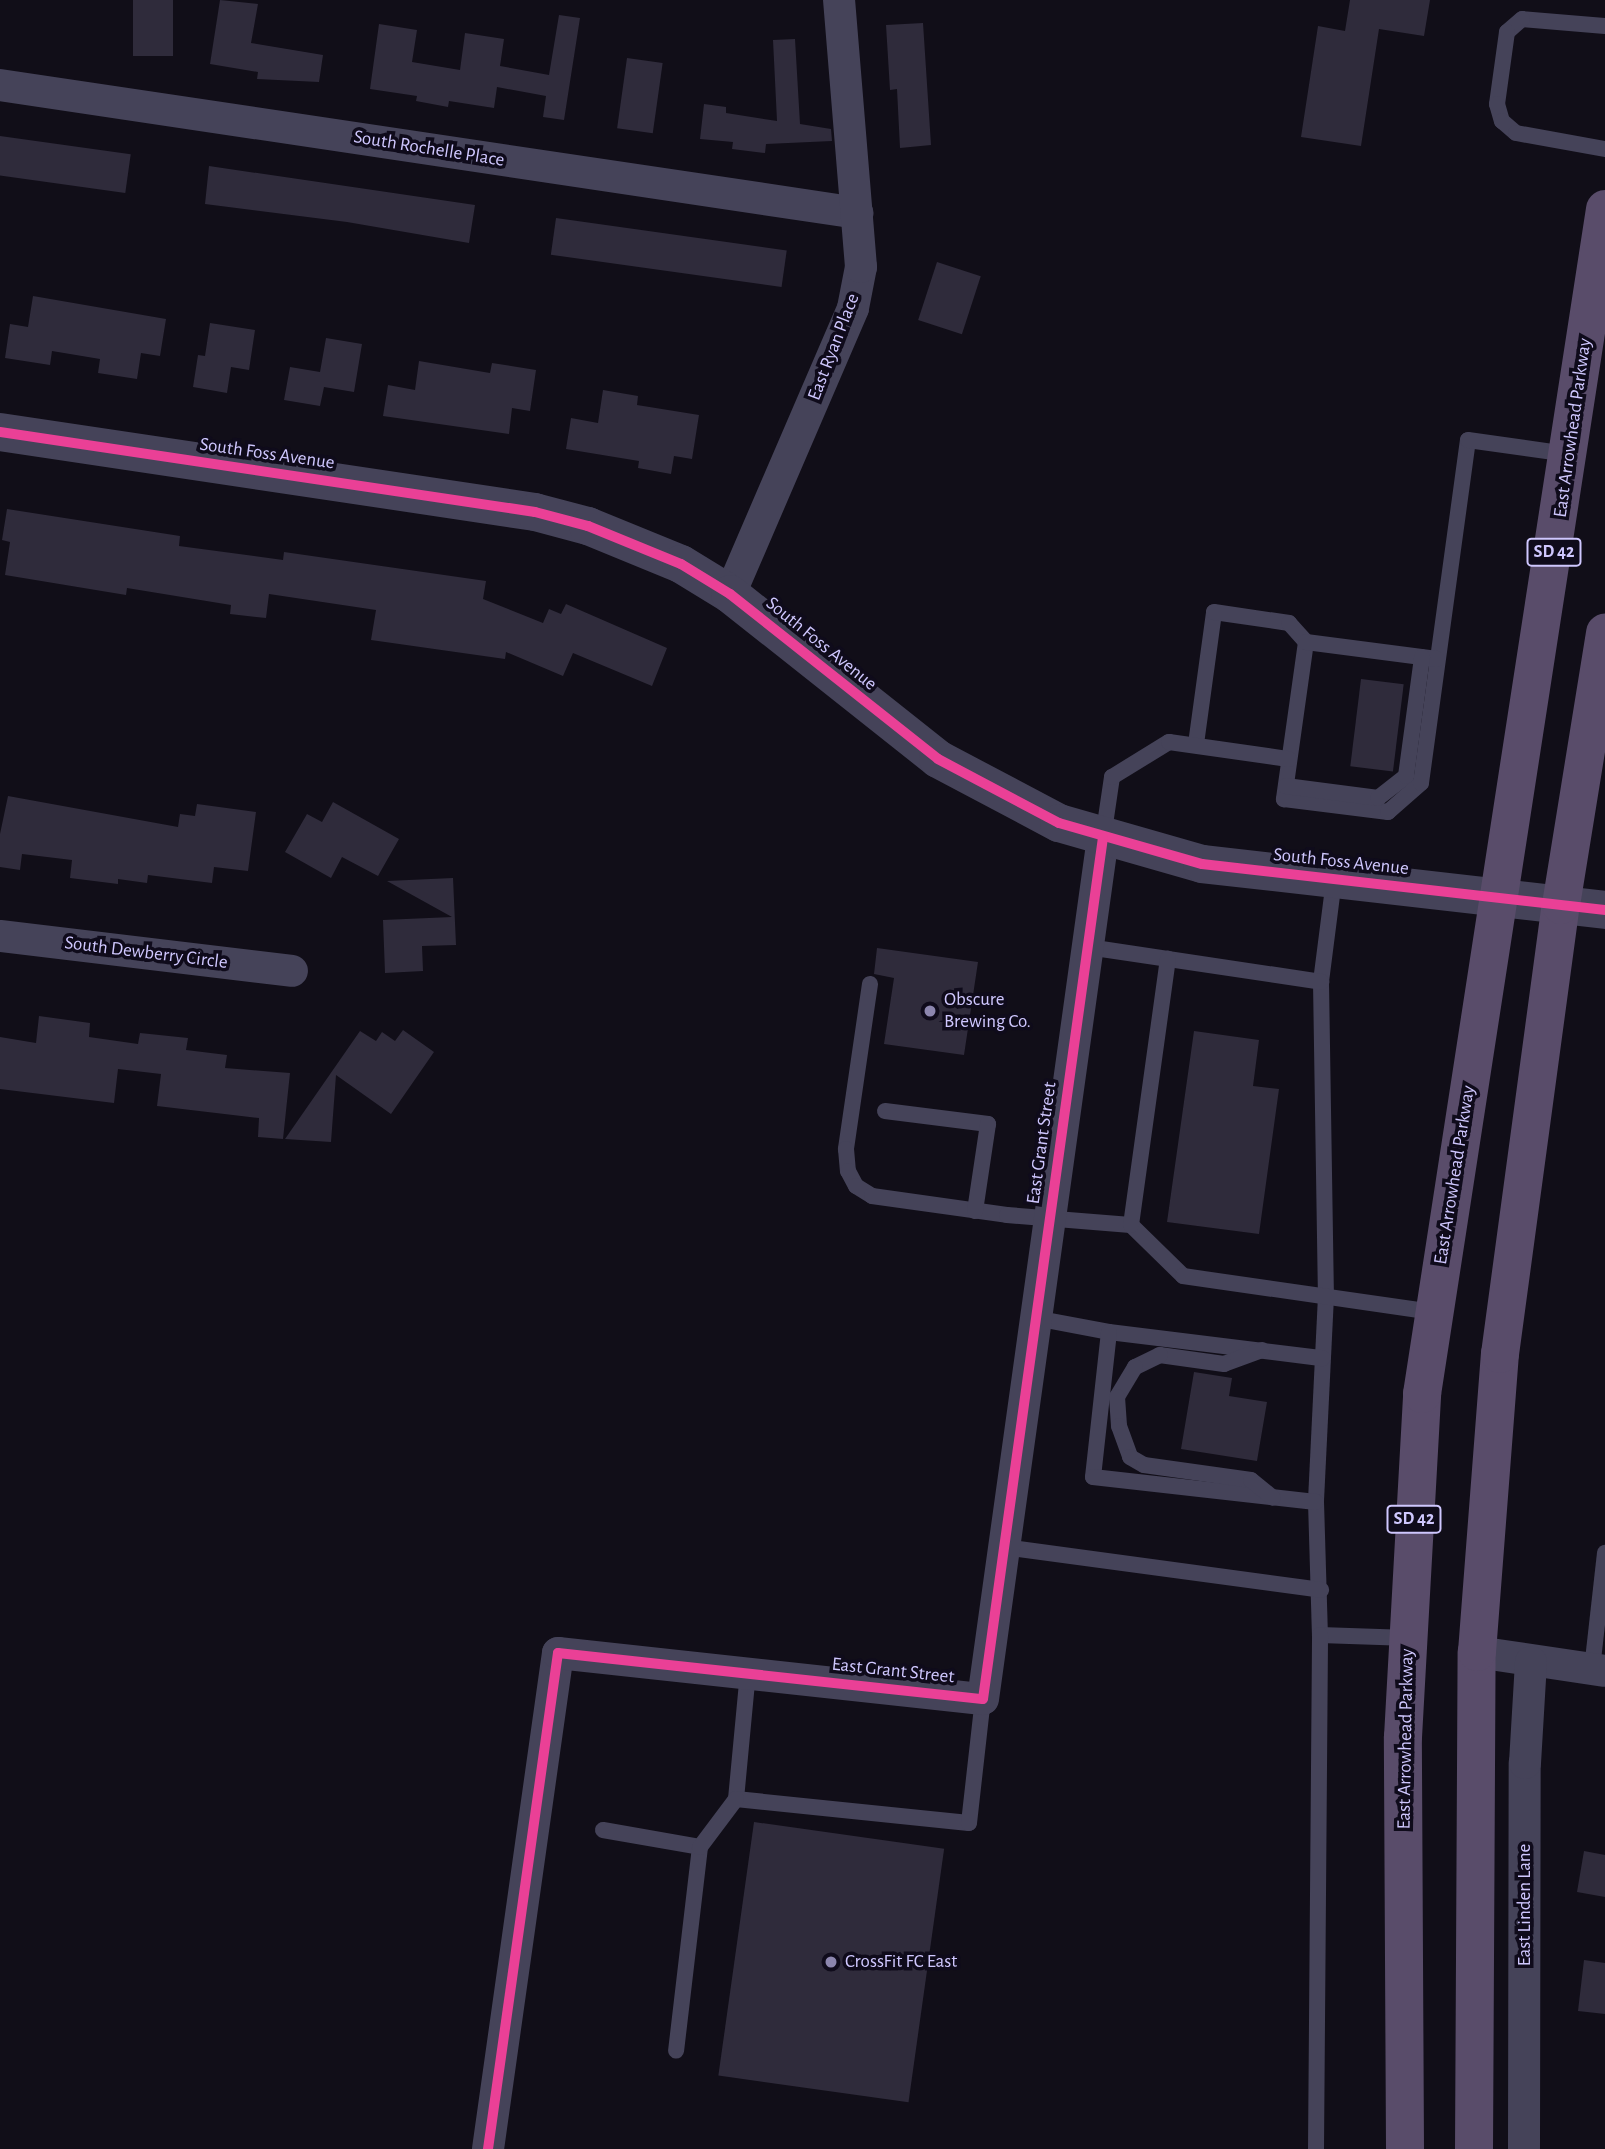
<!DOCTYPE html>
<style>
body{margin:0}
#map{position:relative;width:1605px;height:2149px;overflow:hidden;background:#110e18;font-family:"Alegreya Sans",sans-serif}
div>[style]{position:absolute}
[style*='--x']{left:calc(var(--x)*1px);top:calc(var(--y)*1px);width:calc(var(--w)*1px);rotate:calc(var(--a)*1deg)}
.building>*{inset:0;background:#2f2b3b;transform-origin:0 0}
.service>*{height:16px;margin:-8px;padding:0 8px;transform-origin:8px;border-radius:8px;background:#454359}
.minor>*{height:32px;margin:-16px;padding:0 16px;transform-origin:16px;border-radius:16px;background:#454359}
.tertiary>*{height:38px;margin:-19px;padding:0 19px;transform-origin:19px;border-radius:19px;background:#454359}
.primary>*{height:38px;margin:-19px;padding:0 19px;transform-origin:19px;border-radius:19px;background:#594c6a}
.cycleway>*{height:10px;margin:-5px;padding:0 5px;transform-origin:5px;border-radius:5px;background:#ea4096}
.dots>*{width:19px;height:19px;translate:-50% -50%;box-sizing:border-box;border:4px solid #0f0b1b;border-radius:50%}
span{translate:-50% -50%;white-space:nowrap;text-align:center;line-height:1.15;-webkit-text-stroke:7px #0f0b1b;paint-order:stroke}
.shield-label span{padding:2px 5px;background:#0f0b1b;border:2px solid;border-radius:5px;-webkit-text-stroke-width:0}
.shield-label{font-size:18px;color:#cfc7fe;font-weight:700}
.street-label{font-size:19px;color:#cfc7fe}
.poi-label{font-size:19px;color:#cfc7fe}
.left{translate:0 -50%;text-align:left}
</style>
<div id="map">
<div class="building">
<div style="left:133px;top:0;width:40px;height:56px"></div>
<div style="clip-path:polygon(220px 0,258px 4px,251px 43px,323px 55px,319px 82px,257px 79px,258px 72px,210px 64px)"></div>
<div style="clip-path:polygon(1350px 0,1430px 0,1424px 36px,1379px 29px,1361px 146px,1301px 137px,1318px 26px,1345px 31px)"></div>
<div style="clip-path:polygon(559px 15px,580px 18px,564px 120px,543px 117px,546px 96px,497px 87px,494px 108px,449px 101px,448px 107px,416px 101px,417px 96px,370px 89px,379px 24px,417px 30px,412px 62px,460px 70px,465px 33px,504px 39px,500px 66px,549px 75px)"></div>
<div style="clip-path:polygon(923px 23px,931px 145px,900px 148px,897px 89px,890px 90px,886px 25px)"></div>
<div style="clip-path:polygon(795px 39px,800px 124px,831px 129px,832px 141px,766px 144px,765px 153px,732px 149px,733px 142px,700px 139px,704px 104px,726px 107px,726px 113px,777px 121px,773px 40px)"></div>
<div style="left:627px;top:58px;width:36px;height:71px;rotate:8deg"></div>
<div style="left:0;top:136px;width:132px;height:39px;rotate:8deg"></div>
<div style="clip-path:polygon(209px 166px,475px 205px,469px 243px,347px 222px,205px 204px)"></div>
<div style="left:556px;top:218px;width:233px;height:37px;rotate:8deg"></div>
<div style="left:937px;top:262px;width:46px;height:61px;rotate:18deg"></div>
<div style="clip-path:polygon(33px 296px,166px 319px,160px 356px,141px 353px,137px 379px,98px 373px,100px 359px,52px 351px,50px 365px,5px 358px,10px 324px,28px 327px)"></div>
<div style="clip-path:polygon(210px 323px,255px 330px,249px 370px,231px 367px,227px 393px,193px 387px,198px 355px,205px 356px)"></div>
<div style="clip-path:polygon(326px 338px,362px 344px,354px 392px,324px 387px,320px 406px,284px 400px,290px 367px,320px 372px)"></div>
<div style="clip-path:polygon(419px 361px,490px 373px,492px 363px,536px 370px,530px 411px,512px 408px,509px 434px,383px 416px,388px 385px,415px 390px)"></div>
<div style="clip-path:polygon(603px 390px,638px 396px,637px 405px,699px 415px,692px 459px,674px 456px,671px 474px,638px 468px,639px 461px,566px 449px,571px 418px,598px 423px)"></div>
<div style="clip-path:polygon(7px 509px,180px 536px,179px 546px,283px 560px,284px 552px,486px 581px,483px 599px,543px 623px,549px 609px,561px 614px,566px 604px,667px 648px,652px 686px,573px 653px,563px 676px,506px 652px,505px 659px,371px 640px,376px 610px,269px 594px,266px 618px,230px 614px,231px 605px,127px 588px,126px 595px,5px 575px,10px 542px,2px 540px)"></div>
<div style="left:1361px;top:679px;width:43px;height:88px;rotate:7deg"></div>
<div style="clip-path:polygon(8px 796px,178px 827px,180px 814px,195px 816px,197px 804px,256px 812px,248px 871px,214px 867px,212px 883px,148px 875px,147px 883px,118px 879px,118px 884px,70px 878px,72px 860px,22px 854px,20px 870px,0 867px,0 834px)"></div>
<div style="clip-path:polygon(333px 802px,399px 839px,378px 876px,342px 857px,331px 878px,285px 852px,307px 814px,322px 822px)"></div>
<div style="clip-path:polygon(453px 878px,456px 945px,422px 946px,423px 971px,385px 973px,383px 920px,452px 917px,387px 881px)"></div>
<div style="clip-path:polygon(877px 948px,978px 962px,964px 1055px,884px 1044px,894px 978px,874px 974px)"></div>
<div style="clip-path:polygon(39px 1016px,90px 1023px,89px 1037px,138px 1044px,140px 1033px,188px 1038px,186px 1050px,227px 1055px,225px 1068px,290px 1073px,283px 1139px,258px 1137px,259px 1118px,157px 1106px,161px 1074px,118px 1069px,114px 1103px,0 1089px,0 1037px,36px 1043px)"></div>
<div style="clip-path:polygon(403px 1030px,434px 1052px,391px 1114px,336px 1075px,331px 1142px,285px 1139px,360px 1031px,376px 1041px,382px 1032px,395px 1041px)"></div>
<div style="clip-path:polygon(1194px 1031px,1259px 1040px,1253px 1086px,1279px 1089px,1259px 1234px,1167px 1222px)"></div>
<div style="clip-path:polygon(1194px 1372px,1232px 1378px,1229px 1396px,1267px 1402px,1257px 1461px,1181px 1449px)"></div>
<div style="left:754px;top:1822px;width:192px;height:256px;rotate:8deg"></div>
<div style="clip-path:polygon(1584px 1851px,1605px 1855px,1605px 1897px,1577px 1892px)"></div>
<div style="clip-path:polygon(1584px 1960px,1605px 1963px,1605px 2014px,1578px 2011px)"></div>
</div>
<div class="service">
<div style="--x:1605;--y:26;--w:83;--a:-175.2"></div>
<div style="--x:1522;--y:19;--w:20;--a:139"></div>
<div style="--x:1507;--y:32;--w:73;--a:97.9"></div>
<div style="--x:1497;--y:104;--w:18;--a:74"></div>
<div style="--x:1502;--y:121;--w:18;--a:41"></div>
<div style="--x:1516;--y:133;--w:90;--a:10.2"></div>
<div style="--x:1306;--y:642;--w:159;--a:98"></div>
<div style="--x:1284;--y:799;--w:105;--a:7.1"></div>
<div style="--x:1388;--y:812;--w:44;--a:-41.3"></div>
<div style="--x:1421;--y:783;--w:346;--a:-82.2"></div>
<div style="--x:1468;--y:440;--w:101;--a:8"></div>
<div style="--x:1196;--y:744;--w:133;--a:-82.2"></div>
<div style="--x:1214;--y:612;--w:76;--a:8.3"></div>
<div style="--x:1289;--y:623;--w:25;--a:48"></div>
<div style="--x:1306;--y:642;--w:132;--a:7.4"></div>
<div style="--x:1286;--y:786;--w:93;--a:7.4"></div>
<div style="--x:1378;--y:798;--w:36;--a:-38"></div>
<div style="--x:1406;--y:776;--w:120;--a:-82.3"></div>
<div style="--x:1103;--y:838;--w:62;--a:-81.6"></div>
<div style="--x:1112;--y:777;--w:67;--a:-31.6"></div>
<div style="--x:1169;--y:742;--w:121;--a:8.1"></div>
<div style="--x:1334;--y:880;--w:103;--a:97.3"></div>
<div style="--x:1321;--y:982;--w:314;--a:89.1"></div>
<div style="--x:1326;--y:1296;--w:206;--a:92.8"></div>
<div style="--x:1316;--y:1502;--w:133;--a:88.3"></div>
<div style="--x:1320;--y:1635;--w:89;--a:1.9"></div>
<div style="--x:1088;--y:947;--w:236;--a:8.5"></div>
<div style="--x:870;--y:984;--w:167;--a:98.3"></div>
<div style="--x:846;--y:1149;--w:22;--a:85"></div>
<div style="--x:848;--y:1171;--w:17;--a:62"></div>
<div style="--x:856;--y:1186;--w:19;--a:32"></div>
<div style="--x:872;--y:1196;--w:136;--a:8"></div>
<div style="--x:1007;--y:1215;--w:124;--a:4.6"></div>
<div style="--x:1131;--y:1225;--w:73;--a:44.4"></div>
<div style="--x:1183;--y:1276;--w:254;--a:8.2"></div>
<div style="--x:885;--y:1111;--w:104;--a:7.2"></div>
<div style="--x:988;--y:1124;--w:88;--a:98.5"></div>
<div style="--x:1131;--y:1225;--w:269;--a:-82.1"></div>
<div style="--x:1035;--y:1318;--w:75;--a:10.7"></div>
<div style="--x:1109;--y:1332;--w:215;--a:7"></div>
<div style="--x:1109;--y:1332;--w:146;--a:96.3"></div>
<div style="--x:1093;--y:1477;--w:224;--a:6.4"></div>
<div style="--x:1262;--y:1350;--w:40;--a:159.8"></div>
<div style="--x:1224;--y:1364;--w:65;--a:-172"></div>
<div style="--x:1160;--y:1355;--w:28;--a:154"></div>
<div style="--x:1135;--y:1367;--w:35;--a:121"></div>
<div style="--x:1117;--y:1397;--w:29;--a:86"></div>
<div style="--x:1119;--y:1426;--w:33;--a:70"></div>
<div style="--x:1130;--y:1457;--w:16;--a:30"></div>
<div style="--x:1144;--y:1465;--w:108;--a:8"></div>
<div style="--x:1251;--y:1480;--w:28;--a:39"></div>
<div style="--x:1004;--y:1547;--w:320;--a:7.7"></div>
<div style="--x:1592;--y:1669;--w:117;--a:-83.6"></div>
<div style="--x:748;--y:1672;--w:128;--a:95.4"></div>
<div style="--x:736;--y:1799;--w:234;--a:5.9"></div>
<div style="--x:969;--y:1823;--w:125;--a:-83.6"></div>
<div style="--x:603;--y:1830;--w:98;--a:9.9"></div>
<div style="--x:700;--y:1847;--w:205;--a:96.7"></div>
<div style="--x:700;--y:1847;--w:60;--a:-53.1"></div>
<div style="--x:1316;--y:2149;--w:514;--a:-89.55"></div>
</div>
<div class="minor">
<div style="--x:0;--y:85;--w:867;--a:8.49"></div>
<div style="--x:730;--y:594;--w:311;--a:-66.7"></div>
<div style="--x:853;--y:308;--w:42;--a:-79"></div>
<div style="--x:861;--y:267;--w:268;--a:-94.7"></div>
<div style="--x:0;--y:936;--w:294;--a:6.8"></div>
<div style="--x:1477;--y:1652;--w:129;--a:8.4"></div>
<div style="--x:488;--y:2149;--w:501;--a:-81.97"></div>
<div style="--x:558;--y:1653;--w:427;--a:6.2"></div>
<div style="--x:983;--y:1699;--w:869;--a:-82.07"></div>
<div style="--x:1524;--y:2149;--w:386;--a:-89.9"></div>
<div style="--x:1525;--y:1763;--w:101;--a:-86.6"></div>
</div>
<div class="tertiary">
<div style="--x:0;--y:432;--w:541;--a:8.5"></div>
<div style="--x:535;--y:512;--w:55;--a:14.8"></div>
<div style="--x:588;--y:526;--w:100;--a:22.2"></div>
<div style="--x:681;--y:564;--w:57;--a:31.5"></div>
<div style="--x:730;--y:594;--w:265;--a:38.4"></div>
<div style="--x:938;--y:759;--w:137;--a:27.9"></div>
<div style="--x:1059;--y:823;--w:149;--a:16"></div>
<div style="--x:1202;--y:864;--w:406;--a:6.5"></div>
</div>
<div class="primary">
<div style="--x:1405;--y:2149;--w:412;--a:-90.3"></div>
<div style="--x:1403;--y:1737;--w:344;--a:-86.8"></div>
<div style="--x:1422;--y:1394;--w:1199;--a:-81.22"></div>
<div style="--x:1474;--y:2149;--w:497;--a:-89.7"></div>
<div style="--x:1477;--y:1652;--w:299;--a:-85.6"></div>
<div style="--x:1500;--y:1354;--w:453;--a:-82.3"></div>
<div style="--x:1561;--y:905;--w:276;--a:-80.8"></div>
</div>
<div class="cycleway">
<div style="--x:0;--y:432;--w:541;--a:8.5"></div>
<div style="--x:535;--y:512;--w:55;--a:14.8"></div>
<div style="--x:588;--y:526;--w:100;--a:22.2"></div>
<div style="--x:681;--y:564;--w:57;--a:31.5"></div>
<div style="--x:730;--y:594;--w:265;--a:38.4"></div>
<div style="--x:938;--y:759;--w:137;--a:27.9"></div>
<div style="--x:1059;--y:823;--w:149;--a:16"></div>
<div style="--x:1202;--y:864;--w:406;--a:6.5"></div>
<div style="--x:488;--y:2149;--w:501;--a:-81.97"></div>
<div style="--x:558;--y:1653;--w:427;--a:6.2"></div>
<div style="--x:983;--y:1699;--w:869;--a:-82.07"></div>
</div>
<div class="dots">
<div style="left:930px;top:1011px;background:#8c86ae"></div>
<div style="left:831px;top:1962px;background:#8c86ae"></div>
</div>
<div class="shield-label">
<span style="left:1554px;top:552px">SD 42</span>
<span style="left:1414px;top:1519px">SD 42</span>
</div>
<div class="street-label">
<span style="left:429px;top:149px;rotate:9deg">South Rochelle Place</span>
<span style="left:834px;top:347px;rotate:-69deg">East Ryan Place</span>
<span style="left:1573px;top:428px;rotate:-82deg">East Arrowhead Parkway</span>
<span style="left:267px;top:454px;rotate:8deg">South Foss Avenue</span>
<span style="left:821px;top:644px;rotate:39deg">South Foss Avenue</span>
<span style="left:1341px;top:862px;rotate:6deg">South Foss Avenue</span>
<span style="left:146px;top:953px;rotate:7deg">South Dewberry Circle</span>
<span style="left:1042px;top:1143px;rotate:-82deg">East Grant Street</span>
<span style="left:1455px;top:1175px;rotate:-81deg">East Arrowhead Parkway</span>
<span style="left:893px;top:1671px;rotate:6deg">East Grant Street</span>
<span style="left:1406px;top:1739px;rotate:-89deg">East Arrowhead Parkway</span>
<span style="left:1525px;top:1905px;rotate:-90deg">East Linden Lane</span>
</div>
<div class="poi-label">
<span class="left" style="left:944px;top:1011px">Obscure<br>Brewing Co.</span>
<span class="left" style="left:845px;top:1962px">CrossFit FC East</span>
</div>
</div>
